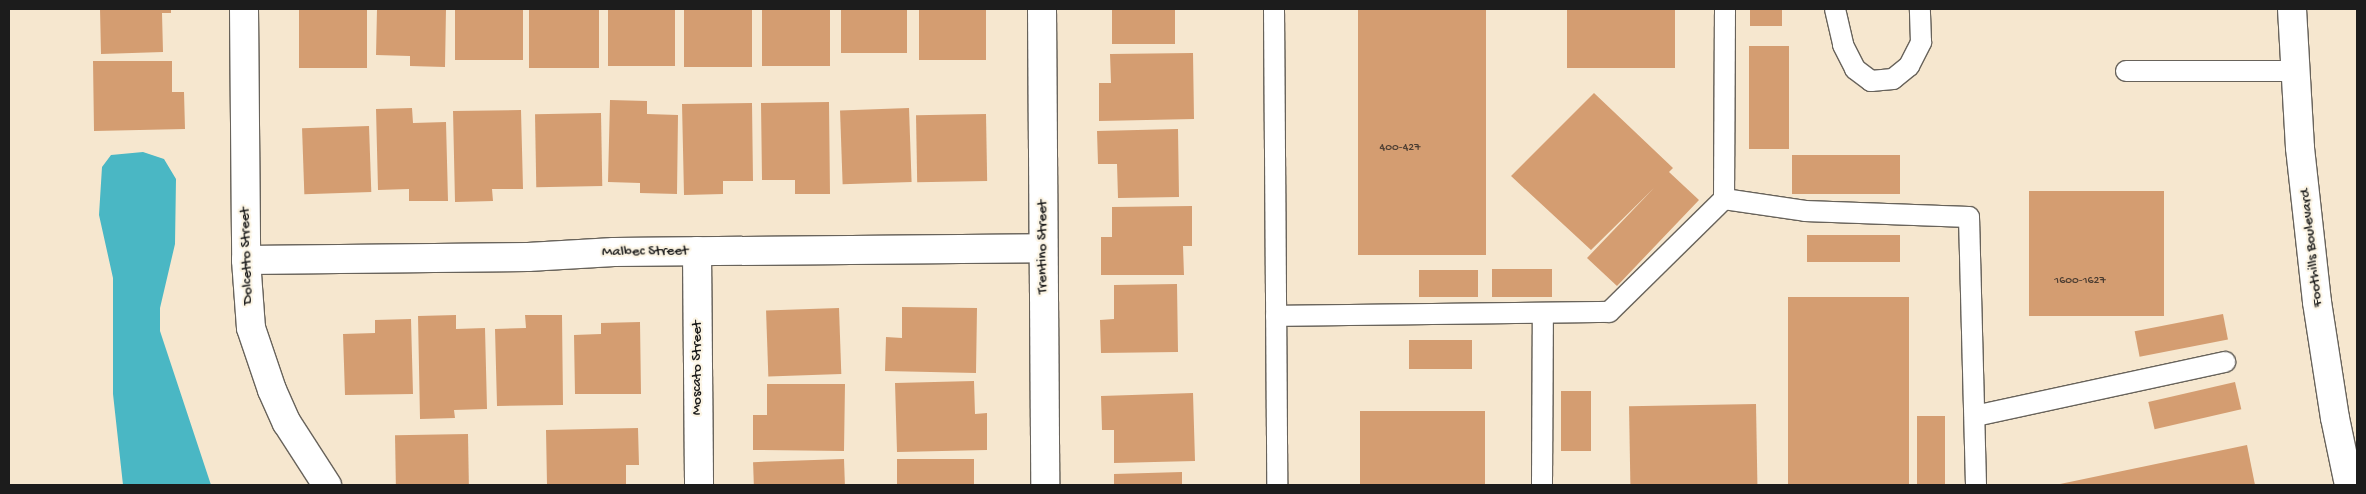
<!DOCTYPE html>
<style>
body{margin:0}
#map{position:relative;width:2366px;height:494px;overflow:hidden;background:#f6e7cf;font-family:"Gochi Hand",sans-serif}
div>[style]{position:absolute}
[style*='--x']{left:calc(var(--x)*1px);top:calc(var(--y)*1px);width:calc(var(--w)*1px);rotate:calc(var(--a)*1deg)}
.water>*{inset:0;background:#4ab7c4}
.building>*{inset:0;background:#d49d71;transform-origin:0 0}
.roads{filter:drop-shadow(1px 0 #68635b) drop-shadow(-1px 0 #68635b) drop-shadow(0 1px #68635b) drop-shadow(0 -1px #68635b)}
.lane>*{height:20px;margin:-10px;padding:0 10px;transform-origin:10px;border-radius:10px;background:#fff}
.street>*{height:28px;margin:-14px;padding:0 14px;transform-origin:14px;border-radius:14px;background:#fff}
.primary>*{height:28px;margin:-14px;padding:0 14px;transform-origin:14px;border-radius:14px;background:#fff}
span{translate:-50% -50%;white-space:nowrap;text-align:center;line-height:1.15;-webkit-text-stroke:4.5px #fcf5e5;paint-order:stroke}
.number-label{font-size:12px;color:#4a3c31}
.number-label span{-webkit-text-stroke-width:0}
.street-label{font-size:15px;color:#1c1c1c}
.frame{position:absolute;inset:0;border:10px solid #1c1c1c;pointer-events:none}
</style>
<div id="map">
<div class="water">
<div style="clip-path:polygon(143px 152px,164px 159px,176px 179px,175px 244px,160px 308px,160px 331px,211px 485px,123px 485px,113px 394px,113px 278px,99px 215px,102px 167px,111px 155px)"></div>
</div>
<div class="building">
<div style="clip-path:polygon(100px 9px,171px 9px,171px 13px,162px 13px,163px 52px,101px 54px)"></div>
<div style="left:299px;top:9px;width:68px;height:59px"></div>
<div style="clip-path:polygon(377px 9px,446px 9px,445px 67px,410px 66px,410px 56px,376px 55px)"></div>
<div style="left:455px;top:9px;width:68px;height:51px"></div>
<div style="left:529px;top:9px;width:70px;height:59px"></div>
<div style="left:608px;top:9px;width:67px;height:57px"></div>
<div style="left:684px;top:9px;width:68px;height:58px"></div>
<div style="left:762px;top:9px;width:68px;height:57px"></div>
<div style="left:841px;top:9px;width:66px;height:44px"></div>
<div style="left:919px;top:9px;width:67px;height:51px"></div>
<div style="left:1112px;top:9px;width:63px;height:35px"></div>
<div style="left:1358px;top:9px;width:128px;height:246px"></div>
<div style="left:1567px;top:9px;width:108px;height:59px"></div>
<div style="left:1750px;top:9px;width:32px;height:17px"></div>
<div style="left:1749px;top:46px;width:40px;height:103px"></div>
<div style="clip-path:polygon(1193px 53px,1194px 119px,1099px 121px,1099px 83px,1111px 83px,1110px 54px)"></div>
<div style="clip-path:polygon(93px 61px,172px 61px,172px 92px,184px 92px,185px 129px,94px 131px)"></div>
<div style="clip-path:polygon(1594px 93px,1673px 168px,1669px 172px,1699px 200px,1617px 286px,1587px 258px,1654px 188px,1591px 250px,1511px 176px)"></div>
<div style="clip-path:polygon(610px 100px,647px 101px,647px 114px,678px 115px,677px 194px,640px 193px,640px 183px,608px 182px)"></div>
<div style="clip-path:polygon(829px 102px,830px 194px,795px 194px,795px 180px,762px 180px,761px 103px)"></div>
<div style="clip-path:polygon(752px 103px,753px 181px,723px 181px,723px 194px,684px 195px,682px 104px)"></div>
<div style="clip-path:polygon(412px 108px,413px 123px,446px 122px,448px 201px,409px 201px,409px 189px,378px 190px,376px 109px)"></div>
<div style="left:909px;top:108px;width:74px;height:69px;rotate:88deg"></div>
<div style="clip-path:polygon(521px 110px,523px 189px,492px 189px,493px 201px,455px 202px,453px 111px)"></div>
<div style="left:601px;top:113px;width:73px;height:66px;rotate:89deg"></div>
<div style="left:986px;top:114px;width:67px;height:70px;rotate:89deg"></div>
<div style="left:369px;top:126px;width:66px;height:67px;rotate:88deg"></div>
<div style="clip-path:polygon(1178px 129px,1179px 197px,1118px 198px,1117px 164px,1098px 164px,1097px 131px)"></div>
<div style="left:1792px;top:155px;width:108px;height:39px"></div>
<div style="left:2164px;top:191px;width:125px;height:135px;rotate:90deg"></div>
<div style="clip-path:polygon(1192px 206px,1192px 246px,1183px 246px,1184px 275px,1101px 275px,1101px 237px,1112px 237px,1112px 207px)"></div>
<div style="left:1807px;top:235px;width:93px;height:27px"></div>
<div style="left:1492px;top:269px;width:60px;height:28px"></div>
<div style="left:1419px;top:270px;width:59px;height:27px"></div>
<div style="clip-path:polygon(1177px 284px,1178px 352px,1101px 353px,1100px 320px,1114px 319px,1114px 285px)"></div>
<div style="left:1788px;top:297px;width:121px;height:188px"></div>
<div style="clip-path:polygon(902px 307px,977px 308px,976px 373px,885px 371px,886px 337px,902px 338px)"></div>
<div style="left:839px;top:308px;width:66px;height:73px;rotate:88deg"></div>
<div style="left:2223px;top:314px;width:26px;height:90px;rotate:79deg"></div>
<div style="clip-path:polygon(456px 315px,456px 329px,485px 328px,487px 409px,454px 410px,455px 418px,420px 419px,418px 316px)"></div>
<div style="clip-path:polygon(525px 315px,562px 315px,563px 405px,497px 406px,495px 329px,526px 328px)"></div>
<div style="clip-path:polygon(411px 319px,413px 394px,345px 395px,343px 334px,375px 333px,375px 320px)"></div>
<div style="clip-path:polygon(640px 322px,641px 394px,575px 394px,574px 335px,601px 334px,601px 323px)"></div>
<div style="left:1409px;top:340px;width:63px;height:29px"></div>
<div style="clip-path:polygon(974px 381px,975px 414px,987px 413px,987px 450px,897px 452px,895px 383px)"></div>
<div style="left:2235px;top:382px;width:28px;height:89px;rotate:77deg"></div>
<div style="clip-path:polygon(767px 384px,845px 384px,844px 451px,753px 450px,753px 415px,767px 415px)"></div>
<div style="left:1561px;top:391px;width:30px;height:60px"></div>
<div style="clip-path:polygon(1193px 393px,1195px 461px,1114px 463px,1114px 430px,1102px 430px,1101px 396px)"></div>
<div style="left:1756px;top:404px;width:81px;height:127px;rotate:89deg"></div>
<div style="left:1360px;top:411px;width:125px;height:74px"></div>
<div style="left:1917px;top:416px;width:28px;height:69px"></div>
<div style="clip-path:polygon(638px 428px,639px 465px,626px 465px,626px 485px,547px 485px,546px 430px)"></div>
<div style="left:468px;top:434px;width:51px;height:73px;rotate:89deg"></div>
<div style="clip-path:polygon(2247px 445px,2255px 485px,2060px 485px,2060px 484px)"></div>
<div style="left:844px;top:459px;width:26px;height:91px;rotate:88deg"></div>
<div style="left:897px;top:459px;width:77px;height:26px"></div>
<div style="clip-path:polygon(1182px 472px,1182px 485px,1114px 485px,1114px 474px)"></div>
</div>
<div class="roads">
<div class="lane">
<div style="--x:1274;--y:9;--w:476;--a:89.6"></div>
<div style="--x:1725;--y:9;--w:190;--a:90.3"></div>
<div style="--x:1724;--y:199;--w:82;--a:8.4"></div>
<div style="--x:1805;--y:211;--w:164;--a:2.1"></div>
<div style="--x:1969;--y:217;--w:268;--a:88.5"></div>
<div style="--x:1835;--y:9;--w:37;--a:77"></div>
<div style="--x:1843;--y:45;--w:27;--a:63"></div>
<div style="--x:1855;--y:69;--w:20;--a:37"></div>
<div style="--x:1871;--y:81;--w:22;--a:-5"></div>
<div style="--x:1893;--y:79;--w:21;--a:-39"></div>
<div style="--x:1909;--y:66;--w:27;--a:-63"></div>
<div style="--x:1921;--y:42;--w:33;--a:-92"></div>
<div style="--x:2126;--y:71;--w:170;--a:0"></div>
<div style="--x:1276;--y:316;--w:333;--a:-0.7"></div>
<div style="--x:1609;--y:312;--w:161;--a:-44.5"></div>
<div style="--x:1975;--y:416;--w:256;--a:-12.2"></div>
<div style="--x:1542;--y:485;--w:172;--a:-89.7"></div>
</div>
<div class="street">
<div style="--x:244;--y:9;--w:251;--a:89.5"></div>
<div style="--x:246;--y:260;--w:68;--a:85.8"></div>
<div style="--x:251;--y:328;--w:65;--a:71.3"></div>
<div style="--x:272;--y:390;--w:36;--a:66"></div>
<div style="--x:287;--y:423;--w:74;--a:57.2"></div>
<div style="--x:1042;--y:9;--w:476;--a:89.6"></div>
<div style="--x:697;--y:251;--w:234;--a:89.5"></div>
<div style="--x:246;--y:260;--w:282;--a:-0.6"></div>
<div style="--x:528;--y:257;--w:86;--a:-3.3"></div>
<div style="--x:614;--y:252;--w:429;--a:-0.5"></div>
</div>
<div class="primary">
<div style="--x:2292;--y:9;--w:139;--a:86.7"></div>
<div style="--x:2300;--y:148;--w:155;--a:83.7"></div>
<div style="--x:2317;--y:302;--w:117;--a:81.2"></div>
<div style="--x:2335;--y:418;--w:68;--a:78.2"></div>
</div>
</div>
<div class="number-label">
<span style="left:1400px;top:149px">400-427</span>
<span style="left:2080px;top:282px">1600-1627</span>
</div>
<div class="street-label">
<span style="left:1043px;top:247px;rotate:-90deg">Trentino Street</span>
<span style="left:2312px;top:248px;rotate:-96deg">Foothills Boulevard</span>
<span style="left:645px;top:252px;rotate:-1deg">Malbec Street</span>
<span style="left:247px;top:256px;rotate:-92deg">Dolcetto Street</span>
<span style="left:698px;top:368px;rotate:-90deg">Moscato Street</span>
</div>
<div class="frame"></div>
</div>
